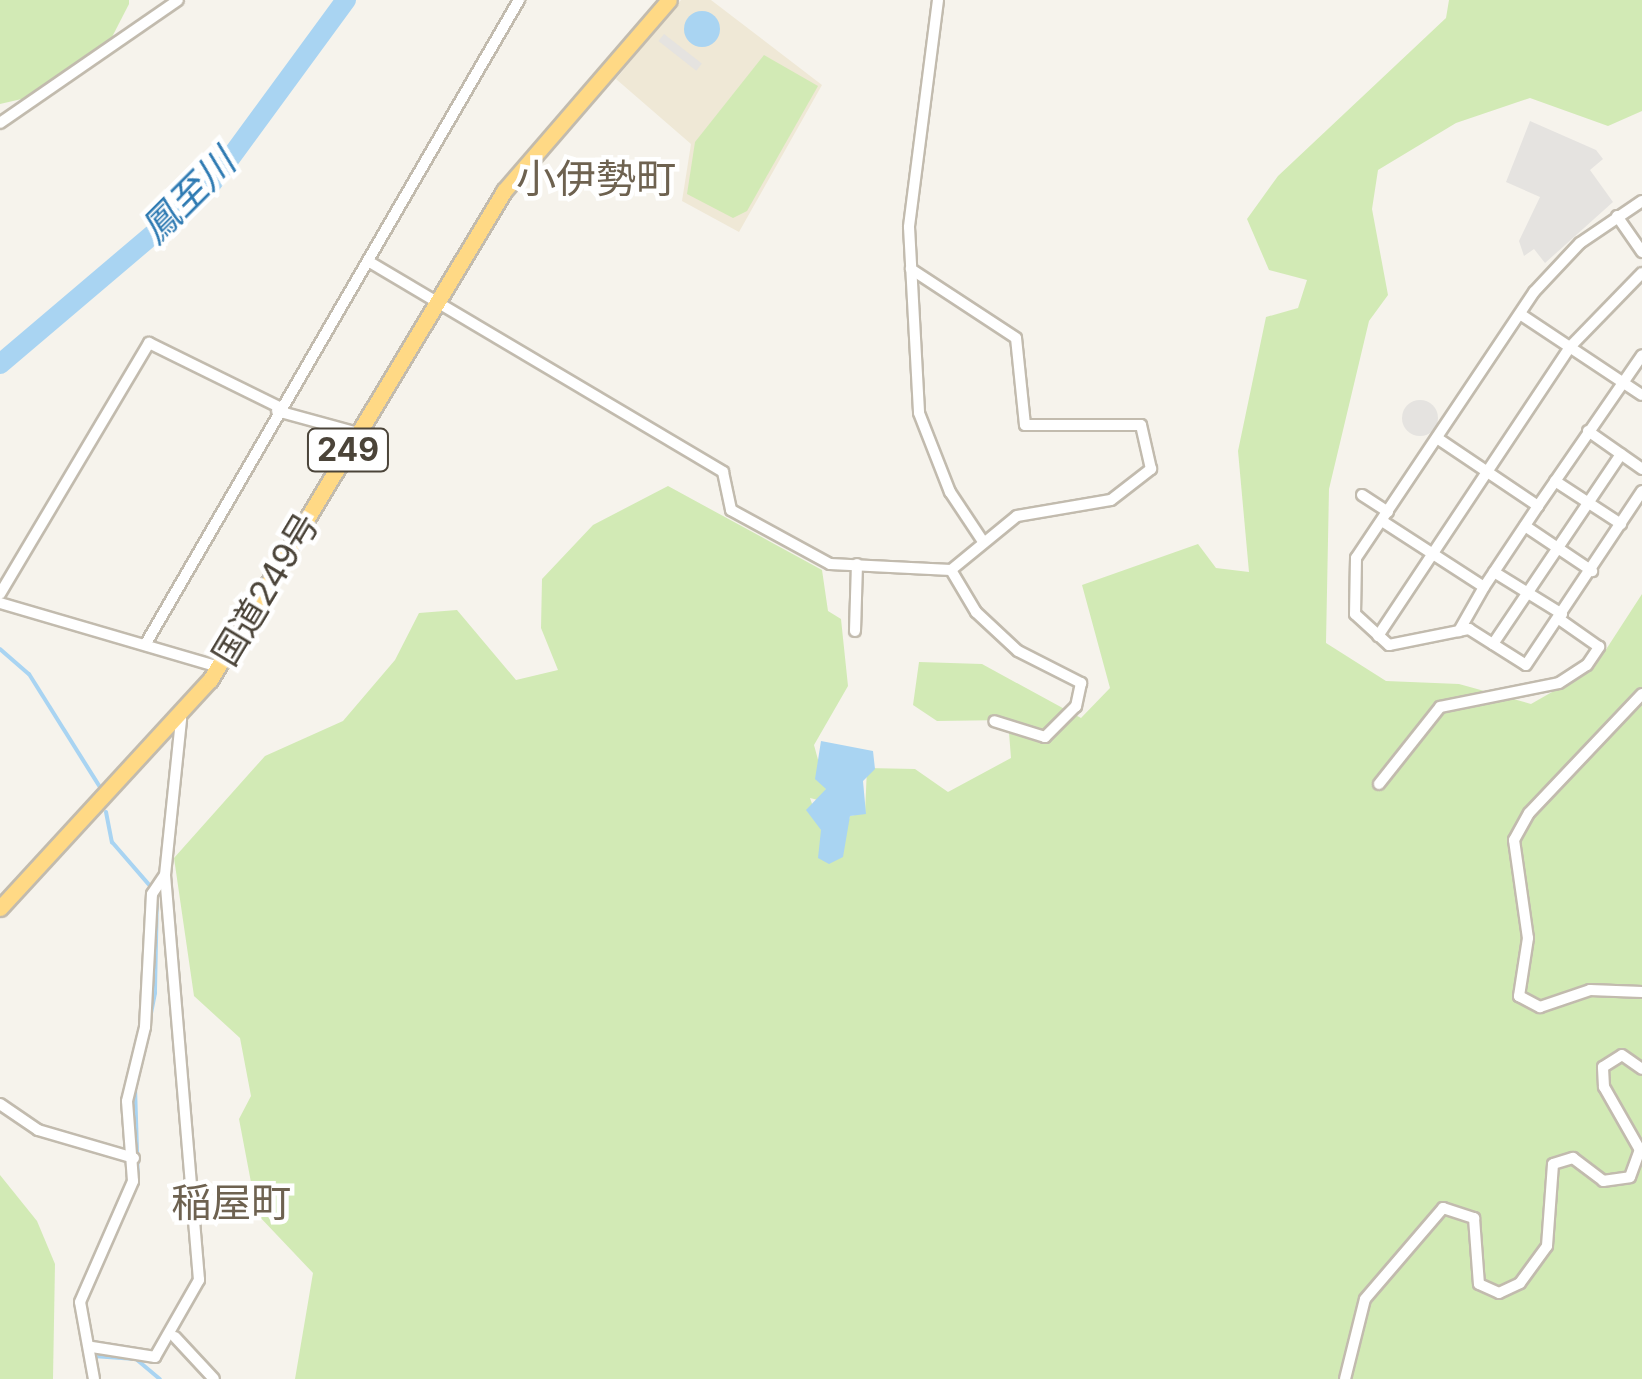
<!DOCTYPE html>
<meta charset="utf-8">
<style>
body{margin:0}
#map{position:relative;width:1642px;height:1379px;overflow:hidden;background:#f6f3ec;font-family:Inter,"Noto Sans JP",sans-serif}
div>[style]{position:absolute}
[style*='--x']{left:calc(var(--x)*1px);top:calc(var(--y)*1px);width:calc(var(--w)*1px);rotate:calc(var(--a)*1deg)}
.education>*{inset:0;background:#efe8d6}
.green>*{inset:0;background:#d2eab5}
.parking>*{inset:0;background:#e5e3e0;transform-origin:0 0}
.round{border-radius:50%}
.water>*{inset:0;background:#a9d4f2}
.stream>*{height:4px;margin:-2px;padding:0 2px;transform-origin:2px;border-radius:2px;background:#a9d4f2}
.river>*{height:20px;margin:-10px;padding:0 10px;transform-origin:10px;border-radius:10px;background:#a9d4f2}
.roads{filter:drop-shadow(2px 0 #c2bbae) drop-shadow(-2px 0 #c2bbae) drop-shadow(0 2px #c2bbae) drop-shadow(0 -2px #c2bbae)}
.minor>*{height:10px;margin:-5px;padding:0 5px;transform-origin:5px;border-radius:5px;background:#fff}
.trunk>*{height:15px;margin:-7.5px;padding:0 7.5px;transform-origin:7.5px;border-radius:7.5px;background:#ffd985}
span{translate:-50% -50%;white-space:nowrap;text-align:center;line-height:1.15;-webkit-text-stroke:9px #fff;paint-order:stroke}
.shield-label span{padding:2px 8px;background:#fff;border:2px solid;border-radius:8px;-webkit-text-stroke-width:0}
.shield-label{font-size:32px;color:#4b4439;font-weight:700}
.street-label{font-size:35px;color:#4b4439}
.water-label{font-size:38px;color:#2e7ab2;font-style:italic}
.quarter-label{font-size:40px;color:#6e6250}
</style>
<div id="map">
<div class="education">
<div style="clip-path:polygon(681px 0,711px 0,822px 85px,739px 232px,682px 201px,691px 144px,616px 79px)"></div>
</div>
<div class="green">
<div style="clip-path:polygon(0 0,129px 0,129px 4px,111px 39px,26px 98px,0 104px)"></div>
<div style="clip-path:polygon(1449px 0,1642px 0,1642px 111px,1608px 126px,1530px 98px,1456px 123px,1378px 170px,1372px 209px,1388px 295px,1369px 321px,1329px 489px,1326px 643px,1386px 681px,1459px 684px,1531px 704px,1594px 668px,1642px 594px,1642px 1379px,295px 1379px,313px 1273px,257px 1214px,239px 1119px,251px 1096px,240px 1038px,194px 996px,174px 858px,265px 756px,343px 721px,395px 660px,419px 613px,457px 610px,516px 680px,558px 670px,541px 628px,542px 579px,593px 525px,668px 486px,822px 570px,828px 611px,841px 619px,848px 686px,814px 745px,826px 789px,822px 801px,810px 798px,821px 830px,843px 841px,850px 816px,865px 813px,867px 768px,915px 769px,948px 792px,1011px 758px,1008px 720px,937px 721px,913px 705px,919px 662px,982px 664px,1081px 718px,1110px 688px,1082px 585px,1198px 544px,1216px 568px,1249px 572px,1238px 451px,1266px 317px,1298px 308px,1307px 280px,1269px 270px,1247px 219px,1278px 176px,1446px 18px)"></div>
<div style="clip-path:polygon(764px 55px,818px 86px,747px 211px,733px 218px,687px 194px,695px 142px)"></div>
<div style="clip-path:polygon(0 1175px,37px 1221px,55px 1264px,53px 1379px,0 1379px)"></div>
</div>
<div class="parking">
<div style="left:664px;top:34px;width:48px;height:9px;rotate:38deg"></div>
<div style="clip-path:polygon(1530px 121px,1596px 150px,1603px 159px,1590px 170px,1613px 202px,1545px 263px,1534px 249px,1524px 256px,1519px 241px,1540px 197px,1506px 182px)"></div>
<div class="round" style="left:1402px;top:400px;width:36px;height:36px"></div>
</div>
<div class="water">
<div class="round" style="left:684px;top:11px;width:36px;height:36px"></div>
<div style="clip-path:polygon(821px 741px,873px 751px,875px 769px,863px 781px,866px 814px,850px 816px,843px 857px,829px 864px,818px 858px,821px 830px,806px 810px,826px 789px,815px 779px)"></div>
</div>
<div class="stream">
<div style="--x:0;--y:649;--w:38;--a:41"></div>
<div style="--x:29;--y:674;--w:133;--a:57.9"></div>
<div style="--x:106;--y:812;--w:31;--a:79"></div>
<div style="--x:112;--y:842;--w:69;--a:49.1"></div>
<div style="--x:157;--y:894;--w:99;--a:91.2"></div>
<div style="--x:155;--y:993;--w:67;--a:101.1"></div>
<div style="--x:135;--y:1087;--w:95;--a:88.2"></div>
<div style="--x:80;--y:1326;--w:39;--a:-89"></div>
<div style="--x:93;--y:1356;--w:43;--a:4"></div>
<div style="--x:136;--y:1359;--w:31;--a:40"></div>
</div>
<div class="river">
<div style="--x:0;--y:364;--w:274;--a:-40.3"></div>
<div style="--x:209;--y:187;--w:232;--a:-53.8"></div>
</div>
<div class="roads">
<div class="minor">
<div style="--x:938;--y:0;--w:229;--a:97.3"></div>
<div style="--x:909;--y:227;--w:186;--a:86.9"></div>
<div style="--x:919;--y:413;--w:85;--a:68.6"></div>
<div style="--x:950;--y:492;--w:58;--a:56.3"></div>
<div style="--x:0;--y:123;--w:216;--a:-34.6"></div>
<div style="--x:1642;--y:201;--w:75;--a:145.9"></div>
<div style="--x:1580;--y:243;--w:67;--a:133.2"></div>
<div style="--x:1534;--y:292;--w:320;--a:123.8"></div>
<div style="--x:1356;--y:558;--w:56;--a:91"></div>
<div style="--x:1355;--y:614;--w:46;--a:42.4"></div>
<div style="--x:1389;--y:645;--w:82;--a:-11.3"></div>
<div style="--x:1469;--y:629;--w:67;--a:32.3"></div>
<div style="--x:1526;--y:665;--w:209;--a:-56.3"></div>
<div style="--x:1617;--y:216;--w:44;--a:55.2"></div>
<div style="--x:368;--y:261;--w:413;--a:30.7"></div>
<div style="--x:723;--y:472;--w:39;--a:78"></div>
<div style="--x:731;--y:510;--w:113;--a:28.6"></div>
<div style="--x:830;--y:564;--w:121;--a:2.8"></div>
<div style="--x:951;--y:570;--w:85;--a:-39.3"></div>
<div style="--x:1017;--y:516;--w:95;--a:-9.7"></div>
<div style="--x:1111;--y:500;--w:51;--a:-37.8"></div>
<div style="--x:1151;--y:469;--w:45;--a:-102.8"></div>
<div style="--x:1141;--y:425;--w:116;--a:180"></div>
<div style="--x:1025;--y:425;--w:87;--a:-95.9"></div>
<div style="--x:1016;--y:338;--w:126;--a:-146.7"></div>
<div style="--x:1520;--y:314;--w:146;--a:33.6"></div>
<div style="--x:277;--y:411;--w:84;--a:15.2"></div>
<div style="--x:1588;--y:431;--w:66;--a:35.1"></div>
<div style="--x:1437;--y:438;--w:122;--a:34"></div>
<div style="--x:1538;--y:506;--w:97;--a:123.7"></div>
<div style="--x:1555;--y:481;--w:79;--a:33.1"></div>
<div style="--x:1362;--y:495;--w:31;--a:33"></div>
<div style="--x:1538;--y:506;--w:183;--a:-55.4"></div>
<div style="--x:1382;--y:521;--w:121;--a:32.9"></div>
<div style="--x:1484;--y:587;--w:51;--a:119.6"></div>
<div style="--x:1525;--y:526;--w:81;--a:33.9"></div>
<div style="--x:951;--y:570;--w:49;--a:59.2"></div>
<div style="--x:976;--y:612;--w:57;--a:42.9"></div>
<div style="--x:1018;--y:651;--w:71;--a:26.9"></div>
<div style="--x:1081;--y:683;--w:24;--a:102"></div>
<div style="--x:1076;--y:706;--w:44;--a:135"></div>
<div style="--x:1045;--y:737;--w:53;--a:-162.6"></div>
<div style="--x:1494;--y:572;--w:80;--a:31.7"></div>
<div style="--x:0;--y:594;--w:292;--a:-59.3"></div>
<div style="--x:149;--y:343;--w:145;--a:26.2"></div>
<div style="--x:0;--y:603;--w:228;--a:16.3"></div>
<div style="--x:855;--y:631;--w:67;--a:-88.3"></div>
<div style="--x:1378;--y:636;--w:347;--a:-56.4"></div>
<div style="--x:1570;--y:347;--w:103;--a:-45.8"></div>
<div style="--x:1493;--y:644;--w:229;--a:-56"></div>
<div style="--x:145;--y:645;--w:746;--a:-59.89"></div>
<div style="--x:1642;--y:694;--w:164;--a:133.5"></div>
<div style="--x:1529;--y:813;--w:31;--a:119"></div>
<div style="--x:1514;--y:840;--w:99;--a:81.9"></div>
<div style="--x:1528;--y:938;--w:59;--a:98.8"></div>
<div style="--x:1519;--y:996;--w:24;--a:28"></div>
<div style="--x:1540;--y:1007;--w:53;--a:-18.8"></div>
<div style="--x:1590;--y:990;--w:52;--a:2.2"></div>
<div style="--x:1379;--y:784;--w:98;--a:-51.6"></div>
<div style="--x:1440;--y:707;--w:121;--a:-11.4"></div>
<div style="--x:1559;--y:683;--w:33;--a:-33"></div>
<div style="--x:1587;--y:665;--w:22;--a:-56"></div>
<div style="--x:1599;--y:647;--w:49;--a:-145"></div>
<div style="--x:0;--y:1104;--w:46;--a:34.4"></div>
<div style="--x:38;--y:1130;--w:100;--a:16.3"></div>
<div style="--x:175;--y:1337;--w:57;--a:47.1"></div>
<div style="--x:92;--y:1347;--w:64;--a:9"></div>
<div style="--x:155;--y:1357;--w:89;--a:-60.3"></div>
<div style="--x:199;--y:1280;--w:406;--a:-94.8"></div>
<div style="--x:165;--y:875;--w:157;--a:-84.1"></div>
<div style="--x:94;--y:1379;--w:78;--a:-100.3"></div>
<div style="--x:80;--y:1302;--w:132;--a:-66.3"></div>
<div style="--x:133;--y:1181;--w:80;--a:-94.3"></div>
<div style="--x:127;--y:1101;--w:76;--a:-76.3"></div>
<div style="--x:145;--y:1027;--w:133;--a:-87"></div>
<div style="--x:152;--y:894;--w:22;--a:-56"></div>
<div style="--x:1345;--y:1379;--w:82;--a:-76"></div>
<div style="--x:1365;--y:1299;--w:120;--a:-49.4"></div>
<div style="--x:1443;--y:1208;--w:33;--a:18"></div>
<div style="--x:1474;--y:1218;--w:66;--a:85.7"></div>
<div style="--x:1479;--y:1284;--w:22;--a:24"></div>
<div style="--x:1499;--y:1293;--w:23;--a:-25"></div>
<div style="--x:1520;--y:1283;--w:46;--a:-53.9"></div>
<div style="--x:1547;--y:1246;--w:82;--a:-85.8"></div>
<div style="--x:1553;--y:1164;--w:21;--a:-17"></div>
<div style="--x:1573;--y:1158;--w:38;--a:37"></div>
<div style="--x:1603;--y:1181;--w:27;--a:-8"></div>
<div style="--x:1630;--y:1177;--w:29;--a:-70"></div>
<div style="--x:1640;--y:1150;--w:73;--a:-119.7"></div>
<div style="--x:1604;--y:1087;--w:20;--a:-93"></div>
<div style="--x:1603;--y:1067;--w:22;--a:-32"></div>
<div style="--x:1622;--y:1055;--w:24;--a:35"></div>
</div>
<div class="trunk">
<div style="--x:0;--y:908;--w:310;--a:-47.4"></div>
<div style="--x:210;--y:680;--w:571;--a:-58.98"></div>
<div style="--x:504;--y:191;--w:252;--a:-49.2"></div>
</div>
</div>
<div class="shield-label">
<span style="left:348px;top:450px">249</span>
</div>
<div class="street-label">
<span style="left:265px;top:589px;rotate:-59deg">国道249号</span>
</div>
<div class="water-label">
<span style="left:188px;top:196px;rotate:-45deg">鳳至川</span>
</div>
<div class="quarter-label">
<span style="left:596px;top:179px">小伊勢町</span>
<span style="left:231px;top:1203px">稲屋町</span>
</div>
</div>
